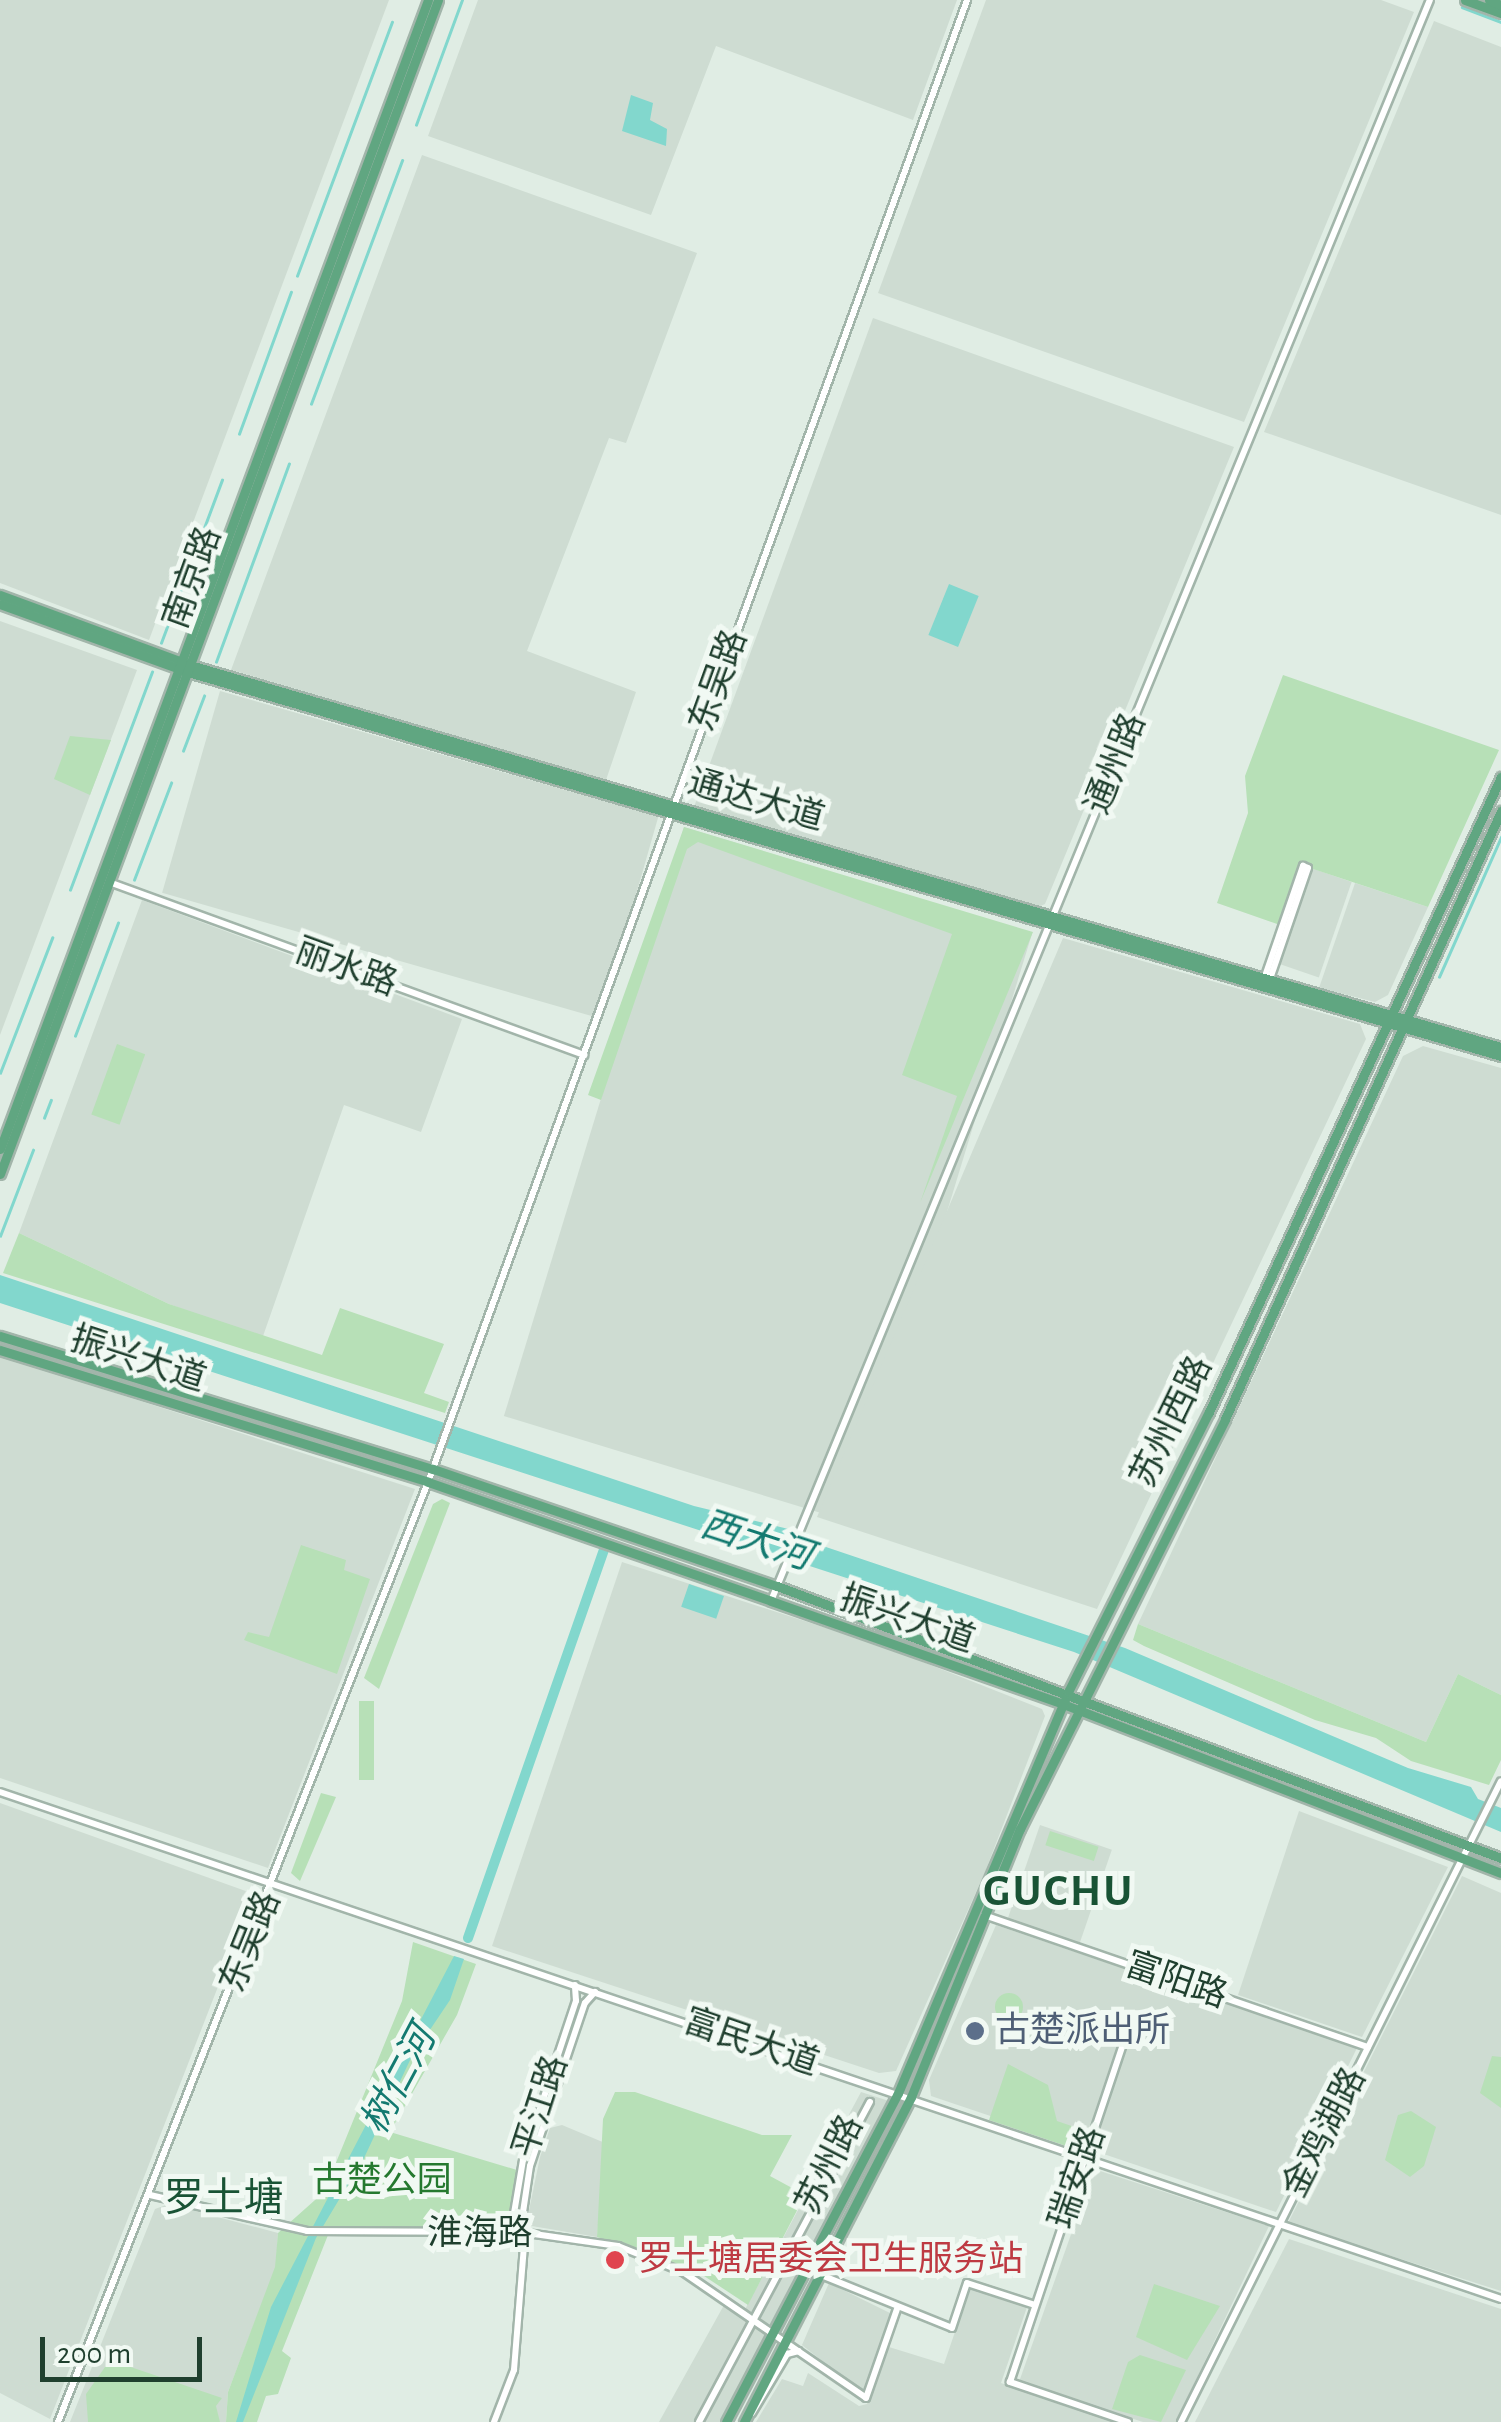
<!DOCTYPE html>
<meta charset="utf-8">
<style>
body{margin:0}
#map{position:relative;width:1501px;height:2422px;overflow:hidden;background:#e0ede4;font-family:"Alegreya Sans","Noto Sans SC",sans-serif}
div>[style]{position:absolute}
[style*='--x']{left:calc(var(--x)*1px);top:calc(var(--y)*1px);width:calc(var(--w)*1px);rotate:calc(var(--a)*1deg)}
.built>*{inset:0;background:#cedcd2;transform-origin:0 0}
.green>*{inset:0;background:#b7e0b7;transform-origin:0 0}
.round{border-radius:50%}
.water>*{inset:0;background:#82d7cd;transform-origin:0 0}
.stream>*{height:2.5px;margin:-1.25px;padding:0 1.25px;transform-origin:1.25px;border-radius:1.25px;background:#82d7cd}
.river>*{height:10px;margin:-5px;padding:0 5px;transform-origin:5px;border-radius:5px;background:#82d7cd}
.roads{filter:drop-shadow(2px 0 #a2b5aa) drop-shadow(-2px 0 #a2b5aa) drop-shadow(0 2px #a2b5aa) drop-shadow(0 -2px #a2b5aa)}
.minor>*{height:6px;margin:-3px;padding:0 3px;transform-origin:3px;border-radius:3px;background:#fff}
.major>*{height:9px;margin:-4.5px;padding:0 4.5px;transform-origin:4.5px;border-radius:4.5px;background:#60a681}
.dots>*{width:28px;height:28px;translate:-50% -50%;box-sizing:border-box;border:5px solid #f1f9f3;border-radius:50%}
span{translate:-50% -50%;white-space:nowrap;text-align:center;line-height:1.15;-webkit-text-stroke:10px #f1f9f3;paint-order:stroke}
.street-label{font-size:35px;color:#1f3f2e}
.service-label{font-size:35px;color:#4e5e75}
.left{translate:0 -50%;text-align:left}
.park-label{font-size:35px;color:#25792f}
.health-label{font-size:35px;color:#be3a42}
.water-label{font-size:38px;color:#137a70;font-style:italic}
.quarter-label{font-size:40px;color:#195335}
.district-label{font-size:45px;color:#195335;font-weight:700;letter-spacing:2.5px}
.scale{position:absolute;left:40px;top:2337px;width:162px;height:45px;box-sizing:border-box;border:5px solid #1f3f2e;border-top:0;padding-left:12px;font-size:30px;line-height:35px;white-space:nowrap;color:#1f3f2e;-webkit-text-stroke:8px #f1f9f3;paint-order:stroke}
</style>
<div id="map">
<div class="built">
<div style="clip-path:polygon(0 0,389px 0,149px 640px,0 583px)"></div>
<div style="clip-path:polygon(478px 0,957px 0,913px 120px,716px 46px,651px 215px,428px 136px)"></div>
<div style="clip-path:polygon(986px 0,1381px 0,1414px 12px,1244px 422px,878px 293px)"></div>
<div style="clip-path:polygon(1434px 21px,1501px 47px,1501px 515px,1264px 432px)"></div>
<div style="clip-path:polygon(422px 155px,697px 253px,626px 443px,609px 438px,527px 651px,636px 692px,606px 780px,231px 670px)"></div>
<div style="clip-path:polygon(873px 318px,1234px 447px,1045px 904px,1038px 907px,694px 807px)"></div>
<div style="clip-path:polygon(0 621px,137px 670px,0 1035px)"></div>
<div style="left:220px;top:691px;width:456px;height:210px;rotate:16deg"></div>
<div style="left:684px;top:827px;width:364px;height:616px;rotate:17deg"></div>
<div style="left:1311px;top:868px;width:43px;height:101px;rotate:19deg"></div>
<div style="clip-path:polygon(1355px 883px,1428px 907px,1388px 995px,1375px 1002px,1319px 988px)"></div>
<div style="clip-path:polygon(142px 900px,462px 1019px,421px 1132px,344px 1105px,262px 1339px,169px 1304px,19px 1233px)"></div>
<div style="clip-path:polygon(1063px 938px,1360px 1024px,1366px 1039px,1097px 1609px,817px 1517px)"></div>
<div style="clip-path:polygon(1423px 1046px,1501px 1068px,1501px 1695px,1458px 1674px,1426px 1742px,1138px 1624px,1403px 1056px)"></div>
<div style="clip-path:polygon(0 1356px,415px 1489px,268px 1868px,0 1778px)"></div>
<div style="clip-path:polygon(622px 1562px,885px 1647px,1042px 1709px,1045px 1716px,985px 1872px,896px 2071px,879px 2073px,492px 1946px)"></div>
<div style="clip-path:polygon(0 1803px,254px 1894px,50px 2419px,0 2393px)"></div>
<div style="clip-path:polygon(1299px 1811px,1448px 1867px,1362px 2037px,1238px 1995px)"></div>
<div style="left:1040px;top:1825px;width:76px;height:99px;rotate:19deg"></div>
<div style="clip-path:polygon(1462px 1876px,1501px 1893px,1501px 2291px,1288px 2223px)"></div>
<div style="clip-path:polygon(996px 1925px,1357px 2048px,1276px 2212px,931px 2096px,929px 2080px)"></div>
<div style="clip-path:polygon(861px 2092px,889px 2101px,887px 2109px,721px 2422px,659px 2422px,724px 2305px,742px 2315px)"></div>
<div style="clip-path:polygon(562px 2125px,605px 2143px,597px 2237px,526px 2225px,540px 2157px,550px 2128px)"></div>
<div style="clip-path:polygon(1094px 2169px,1269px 2226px,1176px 2422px,1143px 2422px,1019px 2382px)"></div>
<div style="clip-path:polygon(169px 2204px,278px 2233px,276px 2267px,228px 2392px,226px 2422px,70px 2422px,155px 2209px)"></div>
<div style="clip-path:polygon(1289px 2239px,1501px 2309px,1501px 2422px,1195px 2422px)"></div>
<div style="clip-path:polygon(829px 2283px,892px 2314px,865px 2395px,802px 2345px)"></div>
<div style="clip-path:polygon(970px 2288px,1027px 2307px,1001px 2383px,1116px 2422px,756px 2422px,782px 2379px,803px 2386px,808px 2373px,859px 2406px,867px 2404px,889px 2347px,944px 2364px)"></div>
</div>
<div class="green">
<div style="clip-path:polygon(1283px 675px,1499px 750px,1428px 907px,1301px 865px,1280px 925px,1217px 903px,1248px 813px,1245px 776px)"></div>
<div style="clip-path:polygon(70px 736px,111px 740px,90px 795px,54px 779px)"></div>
<div style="clip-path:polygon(684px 827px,1033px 932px,920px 1203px,957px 1096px,902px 1075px,952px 934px,698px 842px,687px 849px,601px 1100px,588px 1095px)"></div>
<div style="left:117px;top:1044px;width:30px;height:75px;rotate:20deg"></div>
<div style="clip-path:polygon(19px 1233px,169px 1304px,322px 1355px,340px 1308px,444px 1344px,424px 1393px,449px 1402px,445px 1413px,3px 1273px)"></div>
<div style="clip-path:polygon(442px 1499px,450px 1503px,379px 1689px,364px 1678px,433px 1504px)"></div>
<div style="clip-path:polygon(301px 1545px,346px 1560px,344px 1570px,370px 1579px,337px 1674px,244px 1640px,248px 1632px,269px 1637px)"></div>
<div style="clip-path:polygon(1138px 1624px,1426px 1742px,1458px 1674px,1501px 1695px,1501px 1760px,1489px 1785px,1411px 1761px,1376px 1738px,1315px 1720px,1144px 1646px,1133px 1640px)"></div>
<div style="left:359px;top:1701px;width:15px;height:79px"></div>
<div style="clip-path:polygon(321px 1793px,336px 1797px,300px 1881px,291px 1873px)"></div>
<div style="left:1050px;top:1831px;width:51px;height:15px;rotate:18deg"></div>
<div style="clip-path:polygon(413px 1942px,476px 1964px,457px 2015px,390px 2132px,517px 2170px,510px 2216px,500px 2228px,330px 2230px,282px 2351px,291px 2358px,278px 2394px,266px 2396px,257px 2422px,226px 2422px,228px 2392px,275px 2267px,278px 2233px,324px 2192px,402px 2001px)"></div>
<div class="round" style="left:995px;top:1993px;width:28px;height:28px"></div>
<div style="clip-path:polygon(1492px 2056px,1501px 2057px,1501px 2108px,1480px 2093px)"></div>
<div style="clip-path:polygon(1008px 2064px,1048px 2085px,1057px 2121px,1089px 2132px,1082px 2146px,1072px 2148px,989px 2120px)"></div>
<div style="clip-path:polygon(615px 2092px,635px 2092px,762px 2135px,792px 2135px,770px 2176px,805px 2195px,748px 2305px,698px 2272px,597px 2237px,603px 2119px)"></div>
<div style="clip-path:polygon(1411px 2111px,1436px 2127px,1424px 2166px,1410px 2177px,1385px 2160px,1398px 2115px)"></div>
<div style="clip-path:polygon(1154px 2284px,1220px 2306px,1187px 2360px,1136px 2337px)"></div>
<div style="clip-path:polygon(1140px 2355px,1186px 2370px,1161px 2422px,1112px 2409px,1128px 2362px)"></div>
<div style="clip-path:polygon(110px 2360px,222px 2398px,216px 2406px,220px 2422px,88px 2422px,86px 2394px)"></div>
</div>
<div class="water">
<div style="clip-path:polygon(631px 95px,653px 103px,650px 120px,667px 129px,666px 146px,622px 131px)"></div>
<div style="left:949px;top:584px;width:32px;height:55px;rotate:22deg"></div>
<div style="clip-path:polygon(0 1275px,694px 1506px,809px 1534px,823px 1546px,1125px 1648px,1408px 1768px,1471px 1787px,1478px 1799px,1501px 1808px,1501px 1832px,1074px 1652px,0 1303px)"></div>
<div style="left:689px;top:1584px;width:37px;height:24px;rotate:19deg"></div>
<div style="clip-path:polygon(454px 1956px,464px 1959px,450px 2000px,411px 2058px,364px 2158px,316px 2238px,243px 2422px,236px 2422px,271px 2307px)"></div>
</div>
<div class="stream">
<div style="--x:1462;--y:7;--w:42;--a:21"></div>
<div style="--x:416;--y:125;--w:133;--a:-69.8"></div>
<div style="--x:297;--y:276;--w:271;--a:-69.5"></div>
<div style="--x:311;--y:404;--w:260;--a:-69.5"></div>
<div style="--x:239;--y:434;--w:151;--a:-69.9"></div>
<div style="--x:161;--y:643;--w:174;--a:-69.5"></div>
<div style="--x:216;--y:662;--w:211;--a:-69.8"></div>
<div style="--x:183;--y:751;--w:59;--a:-69.1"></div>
<div style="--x:134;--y:880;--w:104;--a:-69.1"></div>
<div style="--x:70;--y:890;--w:233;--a:-69.4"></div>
<div style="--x:1439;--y:977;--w:153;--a:-66.1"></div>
<div style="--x:75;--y:1036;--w:121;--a:-69.2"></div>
<div style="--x:0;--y:1073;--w:145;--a:-68.9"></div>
<div style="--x:44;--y:1118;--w:19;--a:-69"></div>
<div style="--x:0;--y:1236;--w:92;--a:-69"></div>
</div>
<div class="river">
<div style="--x:468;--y:1938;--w:414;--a:-70.7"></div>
</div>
<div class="roads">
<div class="minor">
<div style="--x:109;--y:882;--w:506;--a:20.01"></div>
<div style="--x:1263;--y:982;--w:123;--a:-71"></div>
<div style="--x:1303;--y:866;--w:5;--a:22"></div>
<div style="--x:1308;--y:868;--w:120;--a:108.9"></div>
<div style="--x:771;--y:1601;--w:1731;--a:-67.63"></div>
<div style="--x:0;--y:1792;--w:1584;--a:18.66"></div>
<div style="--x:984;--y:1915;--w:406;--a:19"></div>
<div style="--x:150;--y:2195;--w:161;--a:12.9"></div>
<div style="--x:307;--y:2231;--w:213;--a:0.3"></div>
<div style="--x:520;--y:2232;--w:99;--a:8.1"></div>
<div style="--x:618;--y:2246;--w:70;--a:21.8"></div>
<div style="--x:683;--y:2272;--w:222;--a:34.5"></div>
<div style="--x:866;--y:2398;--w:94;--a:-70.8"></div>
<div style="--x:511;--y:2231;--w:72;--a:-80.4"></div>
<div style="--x:523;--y:2160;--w:168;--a:-71.6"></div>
<div style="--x:576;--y:2001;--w:16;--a:-94"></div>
<div style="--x:520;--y:2232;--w:67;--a:-81.4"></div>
<div style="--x:530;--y:2166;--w:172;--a:-71.4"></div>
<div style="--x:585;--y:2003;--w:15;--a:-48"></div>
<div style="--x:821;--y:2275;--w:141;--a:22"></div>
<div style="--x:952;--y:2328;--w:47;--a:-71.6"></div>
<div style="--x:967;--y:2283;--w:71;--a:17.9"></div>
<div style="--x:752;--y:2413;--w:69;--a:-59.3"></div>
<div style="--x:787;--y:2354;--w:12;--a:-14"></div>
<div style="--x:58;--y:2422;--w:1010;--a:-68.51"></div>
<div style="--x:428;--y:1482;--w:1577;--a:-70.01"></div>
<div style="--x:494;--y:2422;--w:56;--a:-69"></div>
<div style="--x:514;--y:2370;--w:138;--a:-85.4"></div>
<div style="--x:699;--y:2422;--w:363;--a:-61.9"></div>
<div style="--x:1128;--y:2422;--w:125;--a:-161.3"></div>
<div style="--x:1010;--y:2382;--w:371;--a:-71.5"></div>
<div style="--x:1181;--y:2422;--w:716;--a:-63.47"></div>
</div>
<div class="major">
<div style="--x:1465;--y:0;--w:38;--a:20"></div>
<div style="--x:1489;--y:0;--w:13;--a:23"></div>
<div style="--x:0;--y:595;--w:202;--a:20.2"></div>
<div style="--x:190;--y:665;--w:1366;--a:16.25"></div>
<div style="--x:0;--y:604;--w:200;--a:19.9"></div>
<div style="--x:188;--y:672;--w:1368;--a:16.3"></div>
<div style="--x:0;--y:1149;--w:1226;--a:-69.57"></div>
<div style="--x:0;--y:1174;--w:1253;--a:-69.54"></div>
<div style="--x:0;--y:1336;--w:453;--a:17.1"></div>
<div style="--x:433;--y:1469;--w:363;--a:18.8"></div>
<div style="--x:777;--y:1586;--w:773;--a:20.59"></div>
<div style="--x:0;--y:1350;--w:448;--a:17.1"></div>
<div style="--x:428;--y:1482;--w:363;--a:19.1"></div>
<div style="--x:771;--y:1601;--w:310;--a:19.4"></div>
<div style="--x:1063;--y:1704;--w:469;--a:21.1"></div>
<div style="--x:726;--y:2422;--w:371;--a:-62.4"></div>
<div style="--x:898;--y:2093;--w:436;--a:-67"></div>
<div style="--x:1068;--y:1692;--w:313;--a:-63.3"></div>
<div style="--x:1209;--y:1412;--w:699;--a:-65.31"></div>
<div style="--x:744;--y:2422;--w:365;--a:-62.8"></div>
<div style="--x:911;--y:2097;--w:289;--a:-67.9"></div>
<div style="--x:1020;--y:1829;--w:458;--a:-63.4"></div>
<div style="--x:1225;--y:1419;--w:668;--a:-65.58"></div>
</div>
</div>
<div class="dots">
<div style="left:975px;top:2031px;background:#5c6f8a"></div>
<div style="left:615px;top:2260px;background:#e0444e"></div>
</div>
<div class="street-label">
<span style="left:193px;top:578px;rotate:-70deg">南京路</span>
<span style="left:719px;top:681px;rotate:-70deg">东吴路</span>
<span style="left:1116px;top:764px;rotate:-68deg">通州路</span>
<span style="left:756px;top:801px;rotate:16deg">通达大道</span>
<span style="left:346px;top:968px;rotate:20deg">丽水路</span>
<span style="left:138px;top:1360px;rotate:18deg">振兴大道</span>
<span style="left:1172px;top:1422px;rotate:-64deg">苏州西路</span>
<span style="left:907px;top:1620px;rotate:19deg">振兴大道</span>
<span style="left:251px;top:1942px;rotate:-68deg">东吴路</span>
<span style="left:1176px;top:1981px;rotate:19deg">富阳路</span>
<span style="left:751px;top:2043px;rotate:19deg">富民大道</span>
<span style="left:541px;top:2107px;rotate:-72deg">平江路</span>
<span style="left:1325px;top:2133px;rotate:-63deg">金鸡湖路</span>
<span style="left:830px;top:2165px;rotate:-63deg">苏州路</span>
<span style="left:1078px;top:2178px;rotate:-71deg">瑞安路</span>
<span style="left:480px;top:2234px">淮海路</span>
</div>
<div class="service-label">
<span class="left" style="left:995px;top:2031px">古楚派出所</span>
</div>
<div class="park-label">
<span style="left:382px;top:2181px">古楚公园</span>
</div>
<div class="health-label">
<span class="left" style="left:638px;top:2260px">罗土塘居委会卫生服务站</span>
</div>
<div class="water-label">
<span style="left:756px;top:1542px;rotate:18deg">西大河</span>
<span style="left:400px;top:2081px;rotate:-62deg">树仁河</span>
</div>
<div class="quarter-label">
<span style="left:224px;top:2199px">罗土塘</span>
</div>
<div class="district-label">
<span style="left:1059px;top:1892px">GUCHU</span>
</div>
<div class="scale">200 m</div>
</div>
